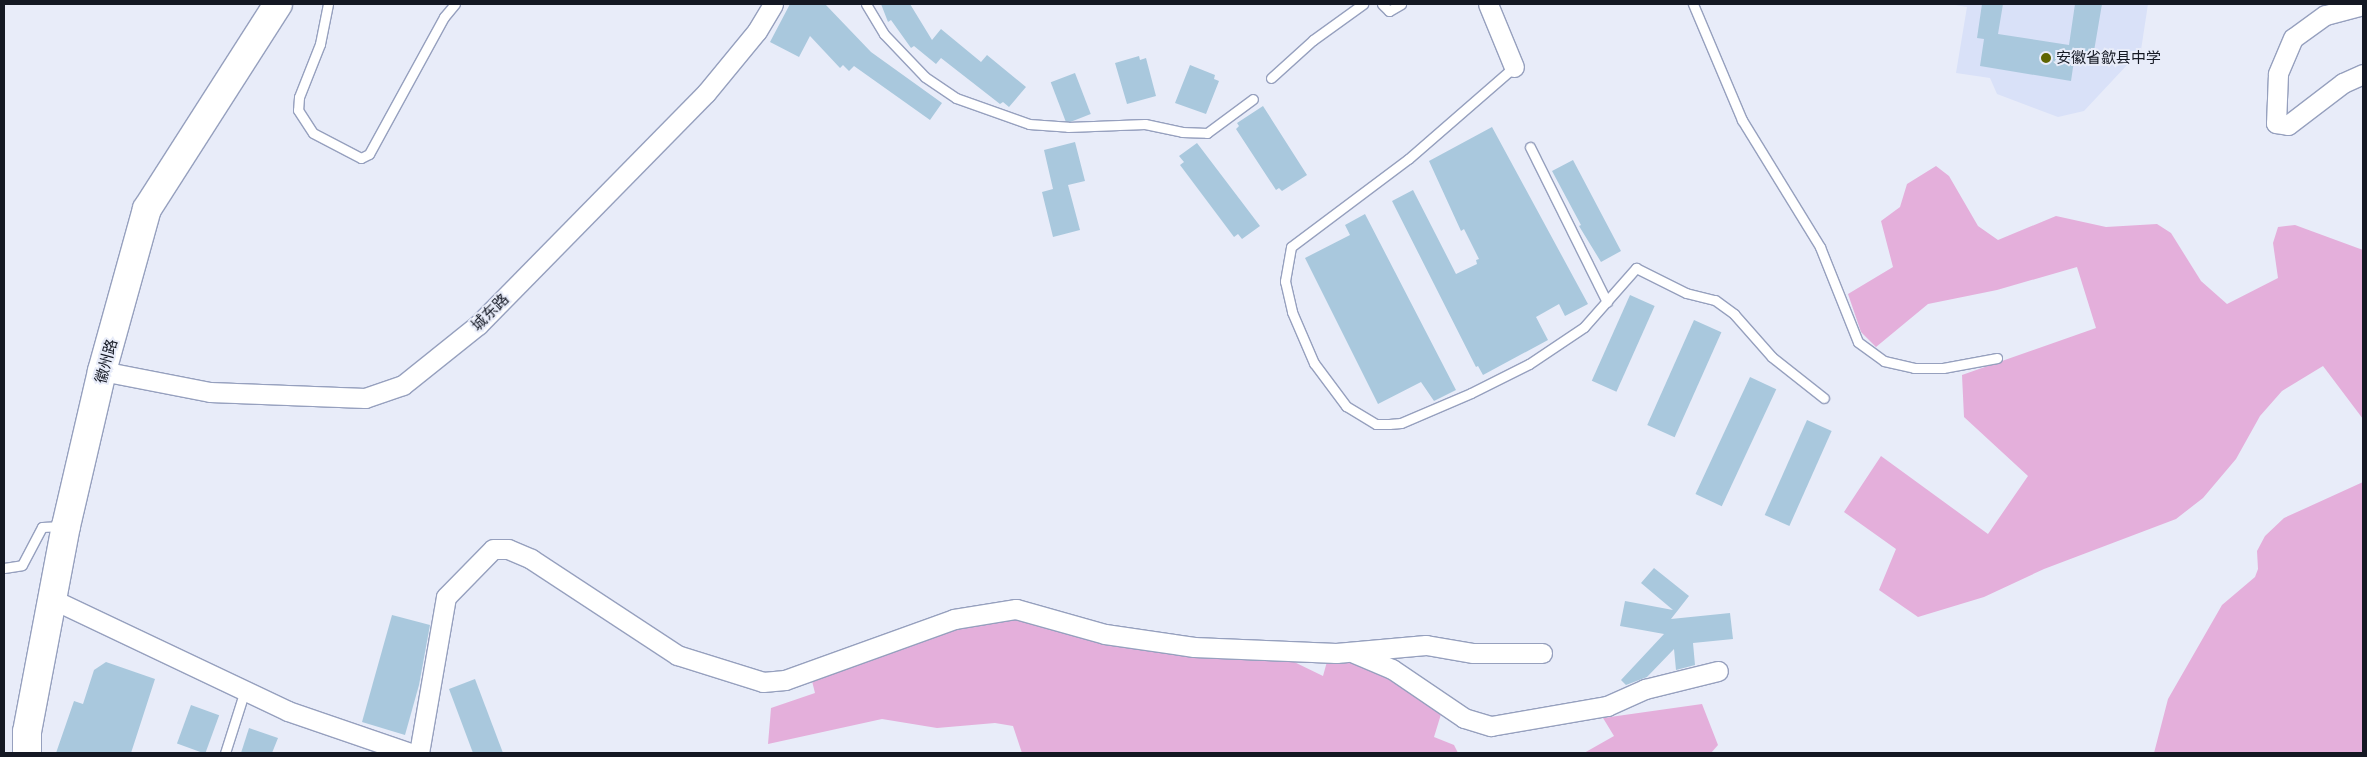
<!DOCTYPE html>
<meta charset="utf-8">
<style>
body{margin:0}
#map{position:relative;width:2367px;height:757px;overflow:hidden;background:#e8ecf9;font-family:Mulish,"Noto Sans SC",sans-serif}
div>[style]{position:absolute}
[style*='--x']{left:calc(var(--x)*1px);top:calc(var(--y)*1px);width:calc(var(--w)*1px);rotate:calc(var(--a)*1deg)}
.built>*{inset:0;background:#d9e1f8}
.green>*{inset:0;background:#e4afdb}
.building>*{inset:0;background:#a9c8dd;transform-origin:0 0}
.roads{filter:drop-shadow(1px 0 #96a0be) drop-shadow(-1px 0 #96a0be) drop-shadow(0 1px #96a0be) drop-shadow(0 -1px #96a0be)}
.service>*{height:9px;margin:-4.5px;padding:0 4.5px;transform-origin:4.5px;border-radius:4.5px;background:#fff}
.minor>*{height:19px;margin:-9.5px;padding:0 9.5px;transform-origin:9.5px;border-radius:9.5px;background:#fff}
.primary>*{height:28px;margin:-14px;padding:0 14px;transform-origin:14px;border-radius:14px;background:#fff}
.dots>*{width:14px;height:14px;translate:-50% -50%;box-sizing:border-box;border:2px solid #e8ecf9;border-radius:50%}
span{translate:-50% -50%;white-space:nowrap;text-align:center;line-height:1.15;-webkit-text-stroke:4px #e8ecf9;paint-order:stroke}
.poi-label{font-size:15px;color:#141823}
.left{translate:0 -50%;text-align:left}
.street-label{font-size:15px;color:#141823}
.frame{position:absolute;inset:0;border:5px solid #141823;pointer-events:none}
</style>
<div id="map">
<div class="built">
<div style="clip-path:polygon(1949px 4px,2148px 4px,2141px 50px,2084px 111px,2058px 117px,1997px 94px,1990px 78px,1956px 73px,1967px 7px)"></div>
</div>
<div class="green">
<div style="clip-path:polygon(1936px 166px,1949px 176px,1978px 226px,1998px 240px,2056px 216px,2106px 227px,2157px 224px,2171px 233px,2201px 281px,2227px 304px,2278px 278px,2273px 243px,2278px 227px,2295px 225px,2363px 250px,2363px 419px,2323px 366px,2282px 391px,2260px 416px,2236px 459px,2203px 498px,2176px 519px,2044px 569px,1984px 597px,1918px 617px,1879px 590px,1896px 549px,1844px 512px,1881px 456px,1988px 534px,2028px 476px,1964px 417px,1962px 375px,2096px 328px,2077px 267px,1997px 290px,1928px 304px,1876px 347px,1861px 332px,1848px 294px,1893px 267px,1881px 221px,1900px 207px,1907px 184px)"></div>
<div style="clip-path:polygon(2363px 482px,2363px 753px,2154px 753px,2168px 699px,2222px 605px,2255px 577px,2258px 569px,2257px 551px,2265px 536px,2284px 518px)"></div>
<div style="clip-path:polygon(1027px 617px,1288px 659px,1323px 676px,1328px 658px,1357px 657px,1442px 711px,1434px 737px,1454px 745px,1458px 753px,1022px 753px,1013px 726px,995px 723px,937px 728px,882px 719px,768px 744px,771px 708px,815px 693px,812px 681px,949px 627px)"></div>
<div style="clip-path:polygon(1702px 704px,1718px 745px,1711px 753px,1584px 753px,1614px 736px,1603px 718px)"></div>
</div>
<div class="building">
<div style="clip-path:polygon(790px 4px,825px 4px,871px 52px,942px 103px,930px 120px,854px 66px,849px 71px,843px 65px,840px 68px,810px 36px,799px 57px,770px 42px)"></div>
<div style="clip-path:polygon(881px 4px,910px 4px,932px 40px,941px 29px,981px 62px,987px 55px,1026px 87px,1009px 107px,1003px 102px,1000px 104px,941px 58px,936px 64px,914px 46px,911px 48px,891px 20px,888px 22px)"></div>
<div style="clip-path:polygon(1982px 4px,2003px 4px,1998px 34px,2069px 45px,2075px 4px,2102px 4px,2093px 57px,2075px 54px,2071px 81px,1980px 66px,1984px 39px,1977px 38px)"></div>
<div style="clip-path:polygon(1139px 56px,1140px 60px,1146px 58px,1156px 96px,1127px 104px,1115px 63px)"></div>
<div style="clip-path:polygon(1190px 65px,1215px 75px,1214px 79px,1219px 81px,1206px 114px,1175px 103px)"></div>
<div style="left:1075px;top:73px;width:44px;height:26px;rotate:69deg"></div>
<div style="clip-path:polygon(1263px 106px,1307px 175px,1282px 191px,1279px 188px,1276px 190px,1236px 129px,1239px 126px,1237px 123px)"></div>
<div style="clip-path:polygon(1492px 127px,1588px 304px,1565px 316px,1559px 304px,1536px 317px,1548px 340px,1483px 375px,1478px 366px,1476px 367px,1392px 201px,1413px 190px,1456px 274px,1477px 264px,1476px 260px,1479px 259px,1464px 229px,1461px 231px,1429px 161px)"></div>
<div style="clip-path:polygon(1075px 142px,1085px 181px,1068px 185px,1080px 230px,1053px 237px,1042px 192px,1053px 189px,1044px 150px)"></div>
<div style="clip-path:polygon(1197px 143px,1260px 226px,1242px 239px,1238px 234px,1234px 237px,1180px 165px,1184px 162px,1179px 156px)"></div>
<div style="clip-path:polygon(1573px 160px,1621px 251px,1601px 262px,1579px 226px,1581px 225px,1552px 171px)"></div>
<div style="clip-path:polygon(1365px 214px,1456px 390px,1434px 401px,1421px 382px,1378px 404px,1305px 258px,1350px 235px,1345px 225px)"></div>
<div style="left:1630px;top:295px;width:27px;height:94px;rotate:24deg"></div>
<div style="left:1694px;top:320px;width:30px;height:115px;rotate:24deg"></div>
<div style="left:1750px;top:377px;width:29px;height:129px;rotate:25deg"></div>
<div style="left:1807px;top:420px;width:27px;height:104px;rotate:24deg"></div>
<div style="clip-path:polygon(1654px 568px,1689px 596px,1671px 619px,1730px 613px,1733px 639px,1693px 643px,1695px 665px,1676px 670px,1674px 649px,1647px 677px,1626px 685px,1621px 680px,1664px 634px,1620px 626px,1625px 601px,1673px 610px,1641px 583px)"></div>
<div style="clip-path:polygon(392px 615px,430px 625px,419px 685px,405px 735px,362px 722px)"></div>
<div style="clip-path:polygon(106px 662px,155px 679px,131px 753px,56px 753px,74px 701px,83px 704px,94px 670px)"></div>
<div style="clip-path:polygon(475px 679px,503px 753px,473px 753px,449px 689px)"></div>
<div style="left:191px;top:705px;width:30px;height:41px;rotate:20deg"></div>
<div style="clip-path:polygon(249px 728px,278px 738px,272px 753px,241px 753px)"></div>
</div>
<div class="roads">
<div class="service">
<div style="--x:328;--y:4;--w:41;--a:101.3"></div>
<div style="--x:320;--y:44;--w:57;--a:111.6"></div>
<div style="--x:299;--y:97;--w:13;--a:94"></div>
<div style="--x:298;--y:110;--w:27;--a:57"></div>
<div style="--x:313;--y:133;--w:54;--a:27.5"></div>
<div style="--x:361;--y:158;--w:9;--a:-27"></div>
<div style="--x:369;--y:154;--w:156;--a:-61.3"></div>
<div style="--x:444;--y:17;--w:17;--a:-50"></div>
<div style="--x:866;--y:4;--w:35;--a:59"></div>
<div style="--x:884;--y:34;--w:59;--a:46.4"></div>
<div style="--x:925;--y:77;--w:37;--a:34"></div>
<div style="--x:956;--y:98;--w:77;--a:19.6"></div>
<div style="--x:1029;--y:124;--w:39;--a:4"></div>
<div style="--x:1068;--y:127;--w:77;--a:-2.2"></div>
<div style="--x:1145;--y:124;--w:38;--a:12"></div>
<div style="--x:1182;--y:132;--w:25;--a:2"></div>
<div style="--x:1207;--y:133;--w:57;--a:-36.5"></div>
<div style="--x:1382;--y:4;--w:10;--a:45"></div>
<div style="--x:1389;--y:11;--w:14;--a:-30"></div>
<div style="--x:1693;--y:4;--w:126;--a:67.1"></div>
<div style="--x:1742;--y:120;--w:149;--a:58.4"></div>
<div style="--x:1820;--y:247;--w:102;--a:68.2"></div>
<div style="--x:1858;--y:342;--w:32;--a:36"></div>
<div style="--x:1884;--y:361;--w:31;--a:13"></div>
<div style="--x:1914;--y:368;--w:29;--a:0"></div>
<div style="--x:1943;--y:368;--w:55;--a:-10.5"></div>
<div style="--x:1514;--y:67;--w:140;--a:139"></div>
<div style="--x:1408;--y:159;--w:146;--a:143.1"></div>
<div style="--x:1291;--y:247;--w:35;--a:100"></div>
<div style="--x:1285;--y:281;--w:32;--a:77"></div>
<div style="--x:1292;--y:312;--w:56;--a:66.7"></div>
<div style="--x:1314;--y:363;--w:54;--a:53.3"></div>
<div style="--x:1346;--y:406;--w:35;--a:31"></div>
<div style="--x:1376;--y:424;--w:13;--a:0"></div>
<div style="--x:1389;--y:424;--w:12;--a:-5"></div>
<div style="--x:1401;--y:423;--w:76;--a:-23.2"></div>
<div style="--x:1471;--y:393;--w:65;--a:-26.6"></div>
<div style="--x:1529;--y:364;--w:66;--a:-33.9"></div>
<div style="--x:1584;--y:327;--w:79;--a:-48.6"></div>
<div style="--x:1636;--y:268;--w:56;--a:26.6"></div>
<div style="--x:1686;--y:293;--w:30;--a:14"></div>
<div style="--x:1715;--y:300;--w:24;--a:36"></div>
<div style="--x:1734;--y:314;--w:57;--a:48.5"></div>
<div style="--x:1772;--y:357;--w:66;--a:38.3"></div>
<div style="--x:1271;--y:78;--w:57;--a:-42.1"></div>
<div style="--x:1313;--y:40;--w:62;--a:-35.8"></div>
<div style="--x:1530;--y:147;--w:173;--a:63.6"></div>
<div style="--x:4;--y:568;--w:18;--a:-9"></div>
<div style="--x:22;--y:565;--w:43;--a:-62.2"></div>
<div style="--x:42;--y:527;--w:21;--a:-3"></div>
<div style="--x:225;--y:753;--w:66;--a:-72.4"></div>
</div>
<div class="minor">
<div style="--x:1488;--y:4;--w:68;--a:67.6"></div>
<div style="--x:2363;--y:5;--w:39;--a:165"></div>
<div style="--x:2325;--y:15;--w:39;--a:144"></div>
<div style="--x:2293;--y:38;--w:39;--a:113"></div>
<div style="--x:2278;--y:74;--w:49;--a:92.3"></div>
<div style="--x:2276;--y:123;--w:12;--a:9"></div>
<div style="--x:2288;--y:125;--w:69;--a:-37.4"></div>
<div style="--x:2343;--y:83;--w:22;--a:-24"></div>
<div style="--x:102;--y:371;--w:110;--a:11"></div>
<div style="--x:210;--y:392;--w:155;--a:2.2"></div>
<div style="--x:365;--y:398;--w:40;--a:-18.9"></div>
<div style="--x:403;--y:385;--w:96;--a:-38.7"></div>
<div style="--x:478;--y:325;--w:325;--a:-45.5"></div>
<div style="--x:706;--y:93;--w:80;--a:-50.6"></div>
<div style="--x:757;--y:31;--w:31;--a:-59"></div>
<div style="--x:52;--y:599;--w:261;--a:25.4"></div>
<div style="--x:288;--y:711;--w:129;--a:19"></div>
<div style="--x:1354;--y:653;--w:41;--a:22.8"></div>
<div style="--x:1392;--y:669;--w:87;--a:34.2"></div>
<div style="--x:1464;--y:718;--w:28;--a:17"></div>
<div style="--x:1491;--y:726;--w:118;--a:-9.8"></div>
<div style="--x:1607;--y:706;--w:42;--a:-24.1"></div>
<div style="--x:1645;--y:689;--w:75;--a:-13.9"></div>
<div style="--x:419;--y:753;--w:158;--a:-80.2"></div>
<div style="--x:446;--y:597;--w:67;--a:-45.6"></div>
<div style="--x:493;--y:549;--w:15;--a:0"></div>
<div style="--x:508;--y:549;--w:25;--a:23"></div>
<div style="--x:531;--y:559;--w:175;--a:33.3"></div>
<div style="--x:677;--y:655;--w:90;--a:17.4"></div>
<div style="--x:763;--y:682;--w:22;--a:-5"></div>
<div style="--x:785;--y:680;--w:180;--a:-19.8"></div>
<div style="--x:954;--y:619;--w:63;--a:-9.2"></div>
<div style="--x:1016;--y:609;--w:92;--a:15.7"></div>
<div style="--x:1105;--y:634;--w:90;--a:8.3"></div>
<div style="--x:1194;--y:647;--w:142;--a:2.4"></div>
<div style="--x:1336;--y:653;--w:90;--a:-5.1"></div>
<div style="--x:1426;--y:645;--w:48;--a:9.7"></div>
<div style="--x:1473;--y:653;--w:69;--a:0"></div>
</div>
<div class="primary">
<div style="--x:27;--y:753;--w:21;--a:-90"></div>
<div style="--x:27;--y:732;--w:210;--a:-79.3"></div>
<div style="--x:66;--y:526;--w:159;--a:-76.9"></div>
<div style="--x:102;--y:371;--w:168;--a:-74.5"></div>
<div style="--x:147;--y:209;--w:243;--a:-57.4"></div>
</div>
</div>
<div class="dots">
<div style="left:2046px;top:58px;background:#5e6502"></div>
</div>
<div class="poi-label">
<span class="left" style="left:2056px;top:58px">安徽省歙县中学</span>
</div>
<div class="street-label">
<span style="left:490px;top:312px;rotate:-45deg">城东路</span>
<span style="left:106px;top:361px;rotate:-75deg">徽州路</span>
</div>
<div class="frame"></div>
</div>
